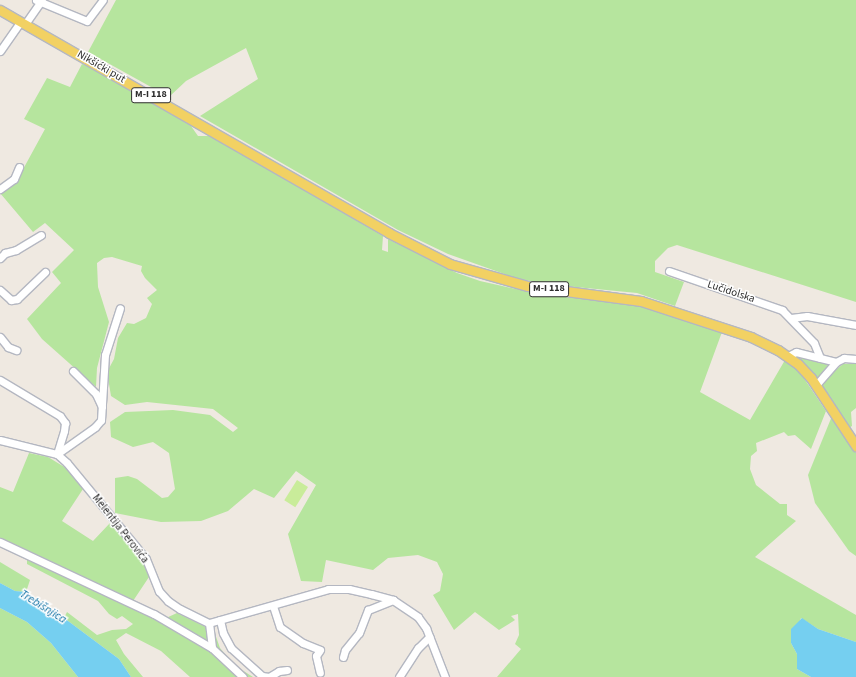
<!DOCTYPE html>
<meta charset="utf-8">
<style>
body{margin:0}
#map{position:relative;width:856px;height:677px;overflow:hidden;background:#efe9e1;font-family:"Source Sans 3",sans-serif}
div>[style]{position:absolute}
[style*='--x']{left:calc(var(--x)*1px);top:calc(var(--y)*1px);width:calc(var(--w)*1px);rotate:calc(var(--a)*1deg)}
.green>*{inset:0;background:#b6e59e}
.pitch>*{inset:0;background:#c9ec9a;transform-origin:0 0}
.water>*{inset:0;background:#75cff0}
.roads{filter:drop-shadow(1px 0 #b4b7c1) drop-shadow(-1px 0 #b4b7c1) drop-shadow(0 1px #b4b7c1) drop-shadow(0 -1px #b4b7c1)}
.minor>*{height:7px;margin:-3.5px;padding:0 3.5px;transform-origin:3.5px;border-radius:3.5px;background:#fff}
.major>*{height:9px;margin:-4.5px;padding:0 4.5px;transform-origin:4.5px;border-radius:4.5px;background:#f2d163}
span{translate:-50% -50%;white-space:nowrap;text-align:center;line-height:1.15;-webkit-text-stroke:3px #fff;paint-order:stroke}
.shield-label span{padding:1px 3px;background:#fff;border:1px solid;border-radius:3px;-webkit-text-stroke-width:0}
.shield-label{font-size:10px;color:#2e2e2e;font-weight:700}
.street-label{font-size:11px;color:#2e2e2e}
.water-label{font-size:12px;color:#0d6fa3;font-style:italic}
</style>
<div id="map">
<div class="green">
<div style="clip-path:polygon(116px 0,856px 0,856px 302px,677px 245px,668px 248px,655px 261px,655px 272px,684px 282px,675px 306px,637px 293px,545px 284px,516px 278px,448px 254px,398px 230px,200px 116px,258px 79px,246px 48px,186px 81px,169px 97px,88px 52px)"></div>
<div style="clip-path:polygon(82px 64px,100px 71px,191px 126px,198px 136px,211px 136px,383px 236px,382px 250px,388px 252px,388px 239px,457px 273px,480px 281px,516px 289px,629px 302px,722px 332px,700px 392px,750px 420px,785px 360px,799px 371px,826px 411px,811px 449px,795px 435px,788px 436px,784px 432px,756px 443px,757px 451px,751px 456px,750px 469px,756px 485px,780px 504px,787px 504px,787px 515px,796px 521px,755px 557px,856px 615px,856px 642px,818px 629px,801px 618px,791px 643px,797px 654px,797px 669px,811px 677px,497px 677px,521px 649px,515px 644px,519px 635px,518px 614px,511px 616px,515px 620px,499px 630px,475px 612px,454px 630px,433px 595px,440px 591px,443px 574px,437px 562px,418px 555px,388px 558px,373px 570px,326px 560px,322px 582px,301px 581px,288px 534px,316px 485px,296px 471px,274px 498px,254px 489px,228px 511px,201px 521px,161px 522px,115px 513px,115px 478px,128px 476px,137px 479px,162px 498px,168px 497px,175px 489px,169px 453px,153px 442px,133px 447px,111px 437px,110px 422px,125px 412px,173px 410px,210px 415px,233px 432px,238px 428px,213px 409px,147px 402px,125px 405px,111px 396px,107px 372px,114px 359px,118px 338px,127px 323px,134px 324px,146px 318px,152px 304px,147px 298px,157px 290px,145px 278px,141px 271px,142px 266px,112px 257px,104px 258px,97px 263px,98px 287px,109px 322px,97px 368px,96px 387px,42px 339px,27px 319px,61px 283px,52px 272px,74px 250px,45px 223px,33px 232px,0 193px,0 188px,17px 171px,21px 173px,45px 129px,24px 119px,47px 78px,70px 87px)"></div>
<div style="clip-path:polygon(799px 355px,830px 363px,817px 379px,796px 359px)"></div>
<div style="clip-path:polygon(843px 364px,856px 364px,856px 408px,851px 412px,852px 426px,847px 429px,822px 387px,825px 379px)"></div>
<div style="clip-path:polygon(832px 416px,856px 453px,856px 556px,849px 551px,815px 503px,808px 475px)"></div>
<div style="clip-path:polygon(29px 453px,48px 457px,66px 468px,83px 489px,62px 521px,93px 541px,110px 523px,143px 561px,149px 577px,133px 601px,166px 618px,177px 613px,214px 631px,220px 648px,234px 665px,253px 677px,190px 677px,161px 651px,126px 633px,116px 640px,124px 654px,143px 677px,131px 677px,119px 659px,64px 618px,67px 612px,97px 635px,112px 630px,126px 629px,133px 624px,122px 616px,117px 619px,109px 614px,98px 601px,27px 564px,27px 551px,0 538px,0 487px,13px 492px)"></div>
<div style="clip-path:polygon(0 562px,30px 580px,26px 592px,15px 591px,0 583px)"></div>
<div style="clip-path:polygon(0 608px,27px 622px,51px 643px,78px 677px,0 677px)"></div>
</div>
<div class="pitch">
<div style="left:297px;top:480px;width:13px;height:24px;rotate:32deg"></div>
</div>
<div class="water">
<div style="clip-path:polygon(0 583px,15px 591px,26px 592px,64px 618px,119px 659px,131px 677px,78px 677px,51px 643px,27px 622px,0 608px)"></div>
<div style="clip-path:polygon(802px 618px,818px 629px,856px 642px,856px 677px,811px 677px,797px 669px,797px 654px,791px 643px,791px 629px)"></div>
</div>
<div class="roads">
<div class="minor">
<div style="--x:36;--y:0;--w:55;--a:22.4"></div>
<div style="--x:87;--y:21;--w:26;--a:-53"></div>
<div style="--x:25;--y:24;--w:29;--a:-55"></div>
<div style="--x:0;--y:51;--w:35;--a:-55"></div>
<div style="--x:0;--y:189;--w:17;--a:-36"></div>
<div style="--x:14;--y:179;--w:13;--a:-67"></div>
<div style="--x:0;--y:258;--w:7;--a:-45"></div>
<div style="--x:5;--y:253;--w:11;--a:-15"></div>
<div style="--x:16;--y:250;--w:29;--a:-31"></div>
<div style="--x:669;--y:271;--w:120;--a:19"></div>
<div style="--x:782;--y:310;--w:46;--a:45.9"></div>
<div style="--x:814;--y:343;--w:16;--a:68"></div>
<div style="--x:0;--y:290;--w:15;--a:42"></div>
<div style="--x:11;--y:300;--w:6;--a:-9"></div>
<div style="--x:17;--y:299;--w:39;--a:-44"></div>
<div style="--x:791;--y:318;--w:16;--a:-7"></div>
<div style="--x:807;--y:316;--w:50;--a:10.4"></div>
<div style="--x:0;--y:337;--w:13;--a:51"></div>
<div style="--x:8;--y:347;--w:9;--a:21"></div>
<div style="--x:788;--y:356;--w:9;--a:-27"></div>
<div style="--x:796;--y:352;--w:41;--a:14"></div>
<div style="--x:836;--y:362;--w:9;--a:-27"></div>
<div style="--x:844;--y:358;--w:12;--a:5"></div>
<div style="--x:73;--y:371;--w:33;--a:45"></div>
<div style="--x:96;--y:394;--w:14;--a:65"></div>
<div style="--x:0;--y:380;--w:70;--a:31"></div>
<div style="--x:60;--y:416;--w:9;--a:54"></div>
<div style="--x:65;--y:423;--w:8;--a:97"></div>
<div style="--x:64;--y:431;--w:24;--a:107"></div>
<div style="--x:57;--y:454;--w:47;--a:-35.4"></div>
<div style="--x:95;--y:427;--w:9;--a:-49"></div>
<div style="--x:101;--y:420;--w:65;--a:-86.5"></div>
<div style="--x:105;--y:355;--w:49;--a:-72.3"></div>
<div style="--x:816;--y:385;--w:30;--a:-49"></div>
<div style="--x:0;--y:440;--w:59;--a:13.8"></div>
<div style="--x:57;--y:454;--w:13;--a:42"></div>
<div style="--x:67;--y:463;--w:124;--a:50.5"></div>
<div style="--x:146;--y:559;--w:35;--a:68"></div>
<div style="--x:159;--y:591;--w:13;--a:48"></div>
<div style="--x:168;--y:601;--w:14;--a:34"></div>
<div style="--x:180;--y:609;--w:32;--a:26"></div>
<div style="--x:209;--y:623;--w:124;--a:-15.9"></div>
<div style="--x:328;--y:589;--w:21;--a:0"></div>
<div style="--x:349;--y:589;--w:23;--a:13"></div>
<div style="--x:371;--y:594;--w:23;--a:15"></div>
<div style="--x:393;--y:600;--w:30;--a:34"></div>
<div style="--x:418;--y:617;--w:14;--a:54"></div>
<div style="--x:426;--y:628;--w:53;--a:68.8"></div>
<div style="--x:0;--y:542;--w:170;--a:25.1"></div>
<div style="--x:154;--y:614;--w:67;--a:30.4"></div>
<div style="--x:273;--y:606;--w:22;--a:72"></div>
<div style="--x:280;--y:627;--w:28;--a:35"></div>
<div style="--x:303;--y:643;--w:18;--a:22"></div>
<div style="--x:320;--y:650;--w:7;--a:124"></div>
<div style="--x:316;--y:656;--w:17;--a:77"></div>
<div style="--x:220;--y:620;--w:13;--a:77"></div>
<div style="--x:223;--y:633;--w:17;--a:62"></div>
<div style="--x:231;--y:648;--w:42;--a:42.1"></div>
<div style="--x:262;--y:676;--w:7;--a:8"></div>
<div style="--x:269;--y:677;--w:12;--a:-31"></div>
<div style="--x:279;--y:671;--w:8;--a:-7"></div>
<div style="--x:209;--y:623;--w:25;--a:83"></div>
<div style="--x:212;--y:648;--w:42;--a:43.1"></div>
<div style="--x:343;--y:657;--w:7;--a:-74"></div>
<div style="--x:345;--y:650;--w:22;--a:-51"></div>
<div style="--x:359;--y:633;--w:25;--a:-69"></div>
<div style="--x:368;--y:610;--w:27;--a:-22"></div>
<div style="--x:399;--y:677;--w:35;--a:-57"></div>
<div style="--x:418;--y:648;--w:16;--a:-45"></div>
</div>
<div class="major">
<div style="--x:0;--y:10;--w:448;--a:29.8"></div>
<div style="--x:389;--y:233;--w:68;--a:26.9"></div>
<div style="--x:450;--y:264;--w:81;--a:15.8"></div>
<div style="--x:528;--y:286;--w:114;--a:7.6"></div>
<div style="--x:641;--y:301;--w:116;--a:18.1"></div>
<div style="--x:751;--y:337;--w:30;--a:26"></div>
<div style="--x:778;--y:350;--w:24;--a:35"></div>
<div style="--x:798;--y:364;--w:19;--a:47"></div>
<div style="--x:811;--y:378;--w:82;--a:56.5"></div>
</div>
</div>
<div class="shield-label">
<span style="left:151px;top:95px">M-I 118</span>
<span style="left:549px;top:289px">M-I 118</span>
</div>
<div class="street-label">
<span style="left:101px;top:67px;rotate:30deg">Nikšićki put</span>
<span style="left:731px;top:292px;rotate:18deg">Lučidolska</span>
<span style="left:120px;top:529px;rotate:52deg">Melentija Perovića</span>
</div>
<div class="water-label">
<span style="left:43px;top:607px;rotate:32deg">Trebišnjica</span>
</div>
</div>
